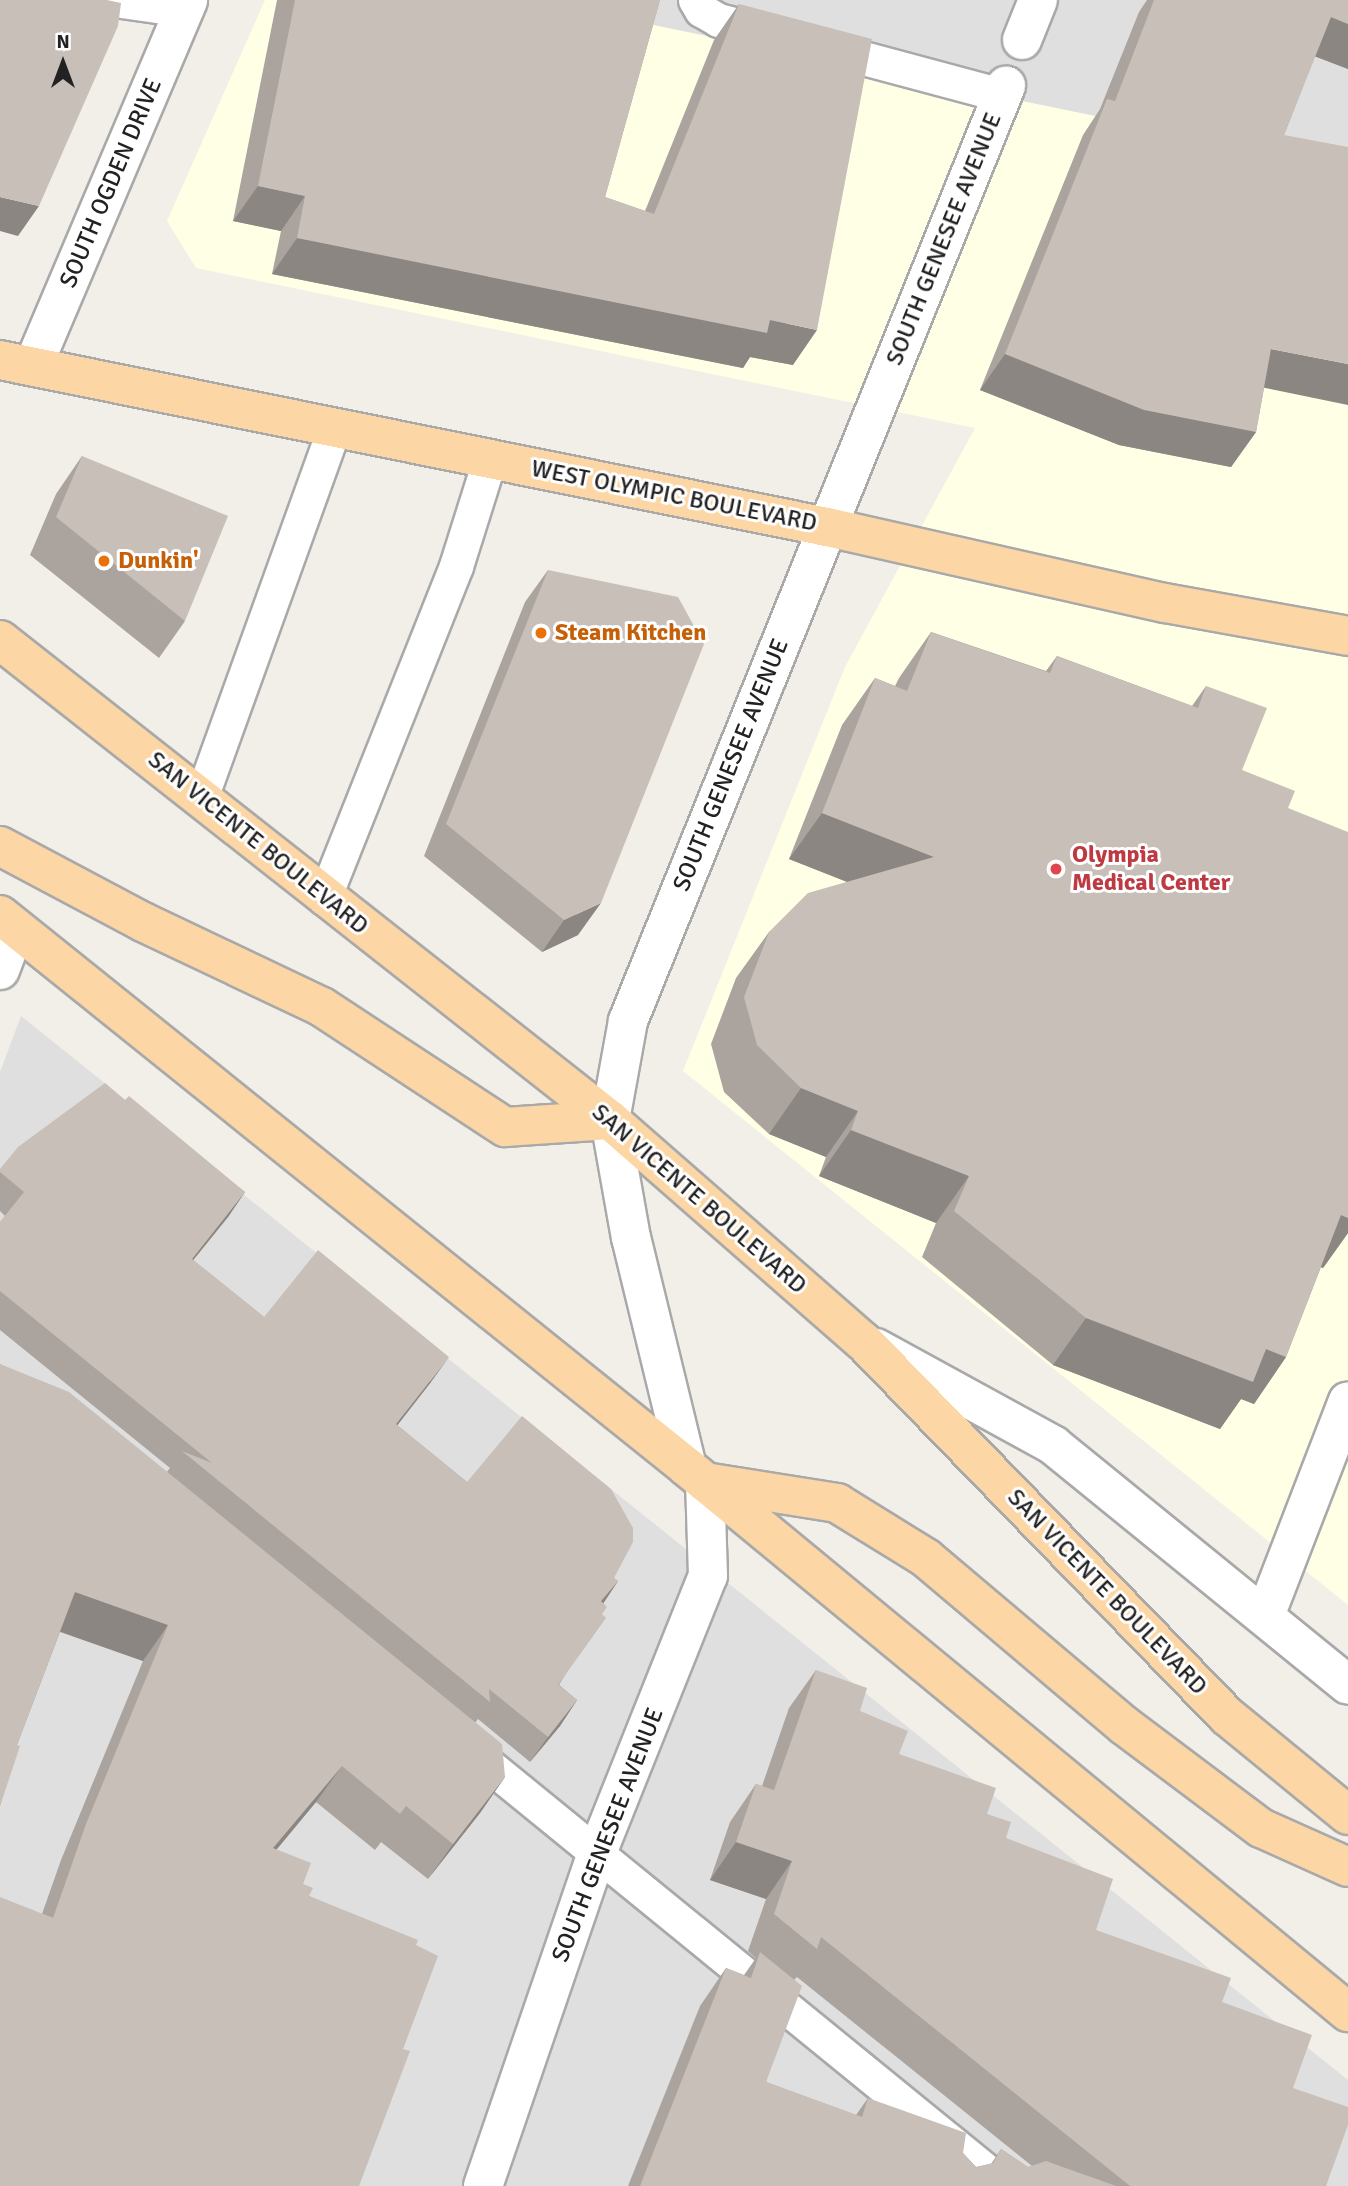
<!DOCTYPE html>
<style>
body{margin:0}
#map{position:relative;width:1348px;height:2186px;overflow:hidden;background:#f2efe9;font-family:Signika,sans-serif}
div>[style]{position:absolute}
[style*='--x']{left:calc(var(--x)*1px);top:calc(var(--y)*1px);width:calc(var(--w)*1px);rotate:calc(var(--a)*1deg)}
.residential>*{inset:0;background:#e0dfdf}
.education>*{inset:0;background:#ffffe5}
.roads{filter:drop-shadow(2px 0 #a9a9a9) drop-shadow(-2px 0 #a9a9a9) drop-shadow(0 2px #a9a9a9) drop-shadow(0 -2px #a9a9a9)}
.lane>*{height:33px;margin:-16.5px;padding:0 16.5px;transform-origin:16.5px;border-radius:16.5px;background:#fff}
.street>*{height:38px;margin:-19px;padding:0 19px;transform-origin:19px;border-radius:19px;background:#fff}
.primary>*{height:38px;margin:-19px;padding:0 19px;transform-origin:19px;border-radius:19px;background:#fcd6a4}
.wall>*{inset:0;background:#aba49e}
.shaded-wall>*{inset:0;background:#8b8681}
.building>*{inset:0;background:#c7bfb8}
.dots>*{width:19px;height:19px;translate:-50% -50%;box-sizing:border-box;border:4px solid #fff;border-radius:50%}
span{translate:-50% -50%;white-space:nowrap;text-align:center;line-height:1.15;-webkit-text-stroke:6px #fff;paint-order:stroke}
.street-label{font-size:24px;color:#222}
.food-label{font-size:24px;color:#c56008;font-weight:700}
.left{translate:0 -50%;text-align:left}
.health-label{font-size:24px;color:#be3a42;font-weight:700}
.north{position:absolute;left:28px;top:28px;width:70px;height:70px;-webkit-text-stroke:5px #fff;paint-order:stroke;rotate:0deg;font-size:19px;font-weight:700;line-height:28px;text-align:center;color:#222}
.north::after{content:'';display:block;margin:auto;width:24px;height:32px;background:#222;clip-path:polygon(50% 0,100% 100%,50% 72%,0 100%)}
</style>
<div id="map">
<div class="residential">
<div style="clip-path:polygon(536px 0,1348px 0,1348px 180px)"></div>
<div style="clip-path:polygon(21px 1016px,1348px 2080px,1348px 2186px,0 2186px,0 1072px)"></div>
</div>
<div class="education">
<div style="clip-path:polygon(265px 0,532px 0,1348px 168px,1348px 1605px,683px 1071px,845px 667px,975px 428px,196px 268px,167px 221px)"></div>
</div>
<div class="roads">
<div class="lane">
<div style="--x:114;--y:0;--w:71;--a:8.1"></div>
<div style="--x:695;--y:0;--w:12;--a:59"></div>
<div style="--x:701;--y:10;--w:20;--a:30"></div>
<div style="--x:718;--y:20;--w:54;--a:14"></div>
<div style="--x:826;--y:48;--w:182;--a:15"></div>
<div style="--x:202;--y:795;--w:389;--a:-70.2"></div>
<div style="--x:324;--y:898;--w:357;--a:-68.3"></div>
<div style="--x:456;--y:566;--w:113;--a:-72.5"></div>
<div style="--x:470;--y:1750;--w:690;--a:39.18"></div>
</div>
<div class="street">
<div style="--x:1022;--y:40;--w:43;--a:-68.2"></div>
<div style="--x:33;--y:366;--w:397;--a:-67"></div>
<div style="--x:0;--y:970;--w:43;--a:-69.4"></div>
<div style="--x:876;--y:1348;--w:202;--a:28.7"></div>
<div style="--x:1053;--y:1445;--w:380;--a:39.1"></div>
<div style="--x:687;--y:1467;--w:236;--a:-103.7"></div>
<div style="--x:631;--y:1238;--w:120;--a:-100.1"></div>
<div style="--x:610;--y:1120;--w:101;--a:-79.7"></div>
<div style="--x:628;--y:1021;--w:1009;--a:-67.99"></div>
<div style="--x:1265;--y:1616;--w:230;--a:-68.9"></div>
<div style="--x:483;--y:2186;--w:352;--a:-71.1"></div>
<div style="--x:597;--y:1853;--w:298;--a:-68.2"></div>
<div style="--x:708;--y:1576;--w:94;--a:-91.8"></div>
</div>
<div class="primary">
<div style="--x:0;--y:360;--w:844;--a:11.42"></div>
<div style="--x:827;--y:527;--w:346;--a:12.7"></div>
<div style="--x:1165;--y:603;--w:186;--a:10.2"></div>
<div style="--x:0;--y:640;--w:776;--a:38.2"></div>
<div style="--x:610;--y:1120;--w:337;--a:41.2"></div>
<div style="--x:864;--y:1342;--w:521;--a:45.86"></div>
<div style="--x:1227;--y:1716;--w:156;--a:39.3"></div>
<div style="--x:0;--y:846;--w:162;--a:28"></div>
<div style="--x:143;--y:922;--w:198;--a:25.4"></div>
<div style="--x:322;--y:1007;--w:219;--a:33.3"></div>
<div style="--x:505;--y:1127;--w:105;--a:-3.8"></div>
<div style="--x:0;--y:915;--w:881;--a:38.78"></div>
<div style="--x:687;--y:1467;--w:857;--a:39.51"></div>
<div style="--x:705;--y:1482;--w:134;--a:9"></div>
<div style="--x:837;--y:1503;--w:105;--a:31.7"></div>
<div style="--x:926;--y:1558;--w:260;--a:40.2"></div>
<div style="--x:1125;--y:1726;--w:170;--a:36.9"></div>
<div style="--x:1261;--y:1828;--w:95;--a:24.1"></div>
</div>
</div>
<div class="wall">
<div style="clip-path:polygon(277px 0,660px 0,605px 197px,645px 211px,714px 40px,739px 4px,793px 365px,750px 357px,743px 368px,272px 274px,281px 231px,233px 221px)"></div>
<div style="clip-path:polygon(1147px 0,1348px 0,1348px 69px,1315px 56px,1284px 135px,1264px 388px,1256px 432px,1231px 467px,1119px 445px,980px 390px,1083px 135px,1100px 109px,1139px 12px)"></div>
<div style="clip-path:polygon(82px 456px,185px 621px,159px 658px,30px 555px,56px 494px)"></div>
<div style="clip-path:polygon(548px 570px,578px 935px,542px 952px,424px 856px,525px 602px)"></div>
<div style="clip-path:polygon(931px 632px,1046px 671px,1057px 656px,1192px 706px,1206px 686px,1242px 770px,1288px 808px,1348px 1218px,1348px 1233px,1323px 1268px,1321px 1267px,1286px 1357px,1254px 1404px,1241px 1399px,1220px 1429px,1053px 1365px,922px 1257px,936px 1223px,819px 1176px,826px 1157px,769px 1134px,724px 1092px,711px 1044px,736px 978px,769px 932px,847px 882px,789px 859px,842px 725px,875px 678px,895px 686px,899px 678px)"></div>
<div style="clip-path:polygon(125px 1100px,245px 1192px,228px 1217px,193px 1260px,264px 1317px,431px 1382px,397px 1425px,467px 1482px,618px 1581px,603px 1603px,602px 1614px,559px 1685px,577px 1700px,560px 1726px,530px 1762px,478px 1719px,475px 1723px,505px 1777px,480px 1813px,428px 1879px,381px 1842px,375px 1850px,316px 1802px,276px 1850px,303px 1884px,309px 1896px,416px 1945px,403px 2049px,42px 1914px,61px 1860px,143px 1661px,60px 1632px,17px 1745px,0 1806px,0 1364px,167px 1472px,170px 1468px,0 1330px,0 1222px,5px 1216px,0 1211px,0 1169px)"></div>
<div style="clip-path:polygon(evenodd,816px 1670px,860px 1711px,899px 1754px,987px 1814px,1006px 1838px,1096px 1930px,1222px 2002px,1293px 2088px,1326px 2186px,628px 2186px,700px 2006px,726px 1968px,744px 1975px,756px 1958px,748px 1951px,766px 1899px,710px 1880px,730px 1822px,756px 1784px,762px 1786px,789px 1708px,816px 1670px,797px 1977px,1032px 2166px,1028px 2167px,1001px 2149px,991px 2164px,976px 2167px,963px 2153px,868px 2098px,856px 2115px,766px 2082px,794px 1980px,797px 1977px)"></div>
</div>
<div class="shaded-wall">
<div style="clip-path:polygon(1331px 17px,1348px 24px,1348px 69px,1306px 53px)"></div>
<div style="clip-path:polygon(258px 186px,305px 196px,281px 231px,233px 221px)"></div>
<div style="clip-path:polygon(0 197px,39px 206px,18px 236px,0 231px)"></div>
<div style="clip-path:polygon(297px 238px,770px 320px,817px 330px,793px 365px,750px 357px,743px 368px,272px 274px)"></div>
<div style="clip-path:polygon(1271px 349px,1348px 364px,1348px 405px,1246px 384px)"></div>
<div style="clip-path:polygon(1005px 354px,1256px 432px,1231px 467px,1119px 445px,980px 390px)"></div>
<div style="clip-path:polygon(822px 813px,934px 857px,901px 903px,789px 859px)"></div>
<div style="clip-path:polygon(601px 903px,578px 935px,542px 952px,564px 920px)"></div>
<div style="clip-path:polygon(801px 1088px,858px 1111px,826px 1157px,769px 1134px)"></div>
<div style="clip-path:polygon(851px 1130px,969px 1176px,936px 1223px,819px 1176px)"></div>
<div style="clip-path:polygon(245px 1192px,228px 1217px,174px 1284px,192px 1259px)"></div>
<div style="clip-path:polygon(1341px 1215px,1348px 1218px,1348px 1233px,1323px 1268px,1309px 1262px)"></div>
<div style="clip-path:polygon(1086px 1318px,1266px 1349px,1286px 1357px,1254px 1404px,1241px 1399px,1220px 1429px,1053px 1365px)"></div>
<div style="clip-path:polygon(449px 1357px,431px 1382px,379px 1449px,396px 1424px)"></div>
<div style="clip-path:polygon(618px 1581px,601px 1607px,601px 1601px)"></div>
<div style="clip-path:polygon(75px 1592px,168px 1625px,143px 1661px,50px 1628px)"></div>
<div style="clip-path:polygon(577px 1700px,560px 1726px,530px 1762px,548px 1737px)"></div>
<div style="clip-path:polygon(342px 1766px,316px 1802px,248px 1884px,273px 1848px)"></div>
<div style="clip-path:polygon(505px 1777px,480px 1813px,428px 1879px,453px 1844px)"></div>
<div style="clip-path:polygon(736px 1842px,792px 1861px,766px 1899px,710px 1880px)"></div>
</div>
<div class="building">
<div style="clip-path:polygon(0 0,107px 0,121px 3px,118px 26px,39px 206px,0 197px)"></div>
<div style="clip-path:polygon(295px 0,660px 0,605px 197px,654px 214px,739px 4px,872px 39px,817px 330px,770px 320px,767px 333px,297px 238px,305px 196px,258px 186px)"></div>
<div style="clip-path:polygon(1154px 0,1348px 0,1348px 24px,1331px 17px,1284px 135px,1348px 147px,1348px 364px,1271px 349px,1256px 432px,1144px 410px,1005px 354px,1107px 99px,1115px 101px)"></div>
<div style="clip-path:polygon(82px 456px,228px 516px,185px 621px,56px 517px)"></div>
<div style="clip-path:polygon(548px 570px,678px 597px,704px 644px,601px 903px,564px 920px,446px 824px)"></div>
<div style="clip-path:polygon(931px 632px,1050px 673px,1057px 656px,1198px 708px,1206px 686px,1267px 708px,1242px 770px,1295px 791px,1288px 808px,1348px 832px,1348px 1218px,1341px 1215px,1286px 1357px,1266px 1349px,1253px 1382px,1086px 1318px,954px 1211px,969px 1176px,851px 1130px,858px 1111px,801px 1088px,757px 1045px,744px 997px,769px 932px,808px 893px,934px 857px,822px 813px,875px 678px,907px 691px)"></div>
<div style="clip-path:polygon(105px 1083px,125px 1100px,129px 1096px,245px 1192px,192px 1259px,264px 1317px,318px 1250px,449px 1357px,396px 1424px,467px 1482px,522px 1416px,611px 1489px,633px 1528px,633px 1542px,614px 1578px,618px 1581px,601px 1601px,607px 1607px,602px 1614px,606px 1618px,558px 1685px,577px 1700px,548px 1737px,489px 1689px,490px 1702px,182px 1451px,212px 1463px,0 1291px,0 1222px,24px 1192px,0 1172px,0 1169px,18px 1147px)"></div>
<div style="clip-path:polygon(0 1364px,69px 1392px,502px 1744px,505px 1777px,453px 1844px,406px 1806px,400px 1814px,342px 1766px,273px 1848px,311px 1863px,303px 1884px,313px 1888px,309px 1896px,418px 1940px,416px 1945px,438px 1956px,403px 2049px,410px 2051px,359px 2186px,0 2186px,0 1897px,53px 1918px,86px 1824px,168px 1625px,75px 1592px,17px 1745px,20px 1746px,0 1806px)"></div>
<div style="clip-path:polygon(816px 1670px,867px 1688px,860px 1711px,908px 1731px,899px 1754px,996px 1788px,987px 1814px,1011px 1822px,1006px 1838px,1113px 1879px,1096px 1930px,1231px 1978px,1222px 2002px,1312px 2035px,1293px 2088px,1348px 2107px,1348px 2125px,1326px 2186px,1130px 2186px,821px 1937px,817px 1949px,774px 1914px,792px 1861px,736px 1842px,756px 1784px,774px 1790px)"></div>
<div style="clip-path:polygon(760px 1952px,802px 1986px,766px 2082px,862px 2117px,868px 2098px,966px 2133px,963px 2153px,976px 2167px,993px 2163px,1001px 2149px,1028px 2167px,1046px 2161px,1116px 2186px,640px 2186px,726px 1968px,751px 1978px)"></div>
</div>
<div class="dots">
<div style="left:104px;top:561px;background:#e8710a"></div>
<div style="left:541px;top:633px;background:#e8710a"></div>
<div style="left:1056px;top:869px;background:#e0444e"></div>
</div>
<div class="street-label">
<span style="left:111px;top:183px;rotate:-67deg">SOUTH OGDEN DRIVE</span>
<span style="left:944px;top:239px;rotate:-68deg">SOUTH GENESEE AVENUE</span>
<span style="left:674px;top:496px;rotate:11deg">WEST OLYMPIC BOULEVARD</span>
<span style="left:731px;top:765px;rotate:-68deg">SOUTH GENESEE AVENUE</span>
<span style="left:258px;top:843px;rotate:39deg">SAN VICENTE BOULEVARD</span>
<span style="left:699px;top:1199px;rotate:41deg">SAN VICENTE BOULEVARD</span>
<span style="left:1107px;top:1592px;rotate:46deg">SAN VICENTE BOULEVARD</span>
<span style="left:608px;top:1835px;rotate:-69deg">SOUTH GENESEE AVENUE</span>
</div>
<div class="food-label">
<span class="left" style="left:118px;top:561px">Dunkin'</span>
<span class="left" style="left:555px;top:633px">Steam Kitchen</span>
</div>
<div class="health-label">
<span class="left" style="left:1072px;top:869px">Olympia<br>Medical Center</span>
</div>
<div class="north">N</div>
</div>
